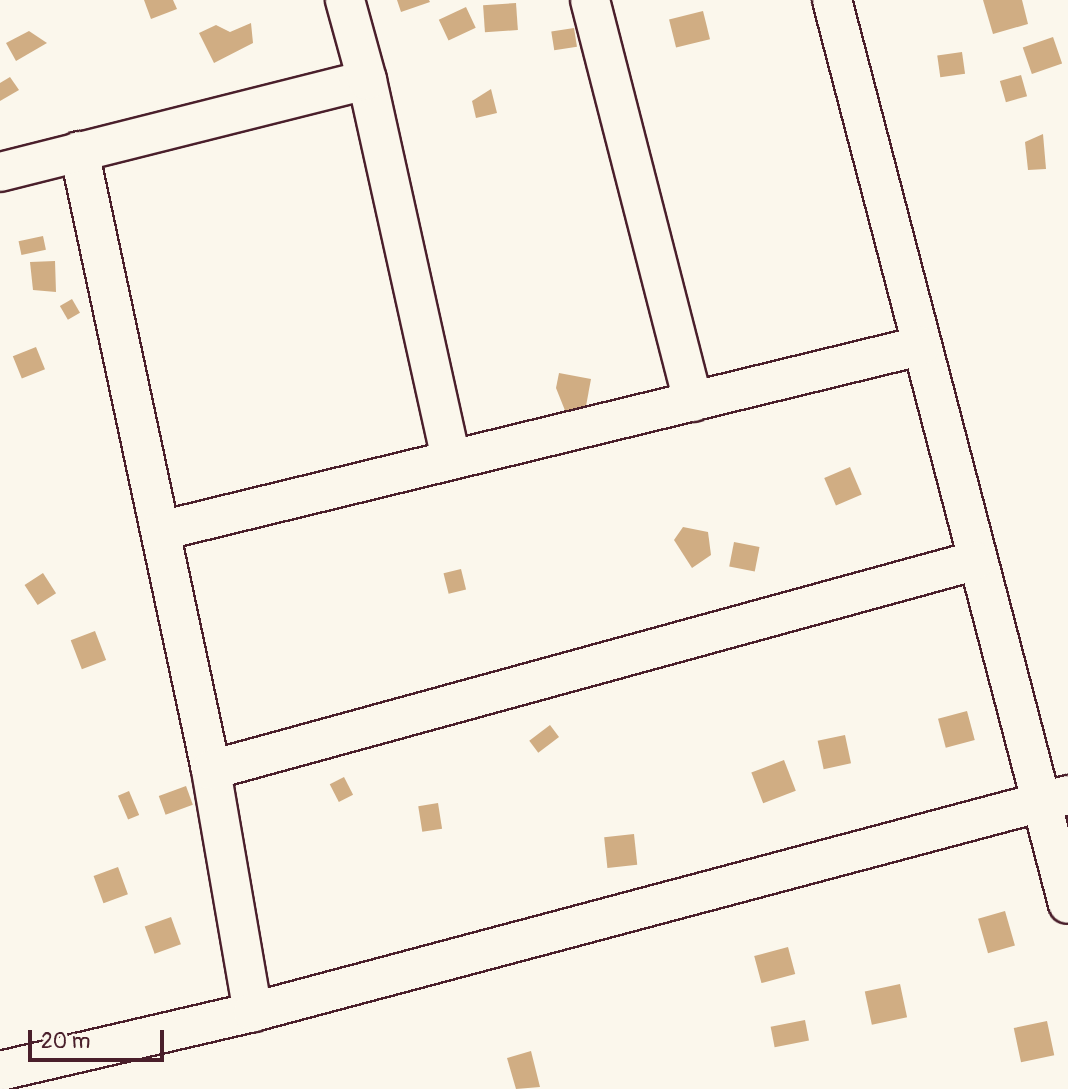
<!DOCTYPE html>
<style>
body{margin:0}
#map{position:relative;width:1068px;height:1089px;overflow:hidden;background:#fbf7ec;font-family:Pangolin,sans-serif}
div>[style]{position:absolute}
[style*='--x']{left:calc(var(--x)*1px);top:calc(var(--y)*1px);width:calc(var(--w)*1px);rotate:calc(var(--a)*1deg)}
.building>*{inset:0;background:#d0ad83;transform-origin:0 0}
.roads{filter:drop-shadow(2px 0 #4a1f2b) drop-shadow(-2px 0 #4a1f2b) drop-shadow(0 2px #4a1f2b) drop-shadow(0 -2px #4a1f2b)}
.street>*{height:38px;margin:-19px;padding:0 19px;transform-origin:19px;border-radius:19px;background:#fbf7ec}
span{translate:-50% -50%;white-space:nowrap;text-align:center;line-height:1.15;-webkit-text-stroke:5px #fbf7ec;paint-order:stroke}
.scale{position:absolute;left:28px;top:1030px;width:136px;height:32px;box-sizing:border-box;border:4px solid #4a1f2b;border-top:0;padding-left:9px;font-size:21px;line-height:24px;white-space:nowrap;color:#4a1f2b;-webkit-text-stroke:5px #fbf7ec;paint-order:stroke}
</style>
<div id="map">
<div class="building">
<div style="clip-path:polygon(144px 0,173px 0,177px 9px,151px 19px)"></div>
<div style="clip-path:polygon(397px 0,429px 0,430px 2px,401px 12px)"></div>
<div style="clip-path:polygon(983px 0,1022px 0,1028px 24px,993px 34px)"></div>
<div style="left:516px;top:3px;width:27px;height:33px;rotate:86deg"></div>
<div style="left:466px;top:7px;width:23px;height:30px;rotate:65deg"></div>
<div style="left:703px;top:11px;width:29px;height:35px;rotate:76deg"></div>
<div style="clip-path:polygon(251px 23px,253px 43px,214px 63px,199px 33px,216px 25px,230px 32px)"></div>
<div style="left:574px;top:28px;width:19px;height:23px;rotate:81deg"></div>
<div style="clip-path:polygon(29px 31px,47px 43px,16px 61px,6px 43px)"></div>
<div style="left:1053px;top:37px;width:28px;height:32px;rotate:71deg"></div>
<div style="left:962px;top:52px;width:22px;height:25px;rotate:82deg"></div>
<div style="left:1021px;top:75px;width:22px;height:22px;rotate:74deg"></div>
<div style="clip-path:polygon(10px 77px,19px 90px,0 101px,0 83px)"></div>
<div style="clip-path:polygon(491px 89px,497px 113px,476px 118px,472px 101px)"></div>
<div style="clip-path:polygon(1043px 134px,1046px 169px,1028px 170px,1025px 142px)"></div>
<div style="left:43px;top:236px;width:14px;height:25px;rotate:78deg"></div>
<div style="clip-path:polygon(55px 261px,56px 292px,33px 290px,30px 262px)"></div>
<div style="left:72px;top:299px;width:16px;height:14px;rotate:60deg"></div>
<div style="left:36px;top:347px;width:24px;height:25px;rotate:68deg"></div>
<div style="clip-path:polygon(559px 373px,591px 379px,586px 406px,566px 413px,556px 388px)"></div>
<div style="left:850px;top:467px;width:30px;height:28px;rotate:67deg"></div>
<div style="clip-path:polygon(683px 527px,708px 532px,711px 555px,692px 568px,674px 540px)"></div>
<div style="left:734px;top:542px;width:26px;height:25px;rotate:11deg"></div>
<div style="left:461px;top:569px;width:21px;height:18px;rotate:76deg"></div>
<div style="left:43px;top:573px;width:24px;height:22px;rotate:57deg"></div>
<div style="left:95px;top:631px;width:31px;height:26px;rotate:69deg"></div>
<div style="left:967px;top:711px;width:30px;height:30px;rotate:75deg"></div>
<div style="left:550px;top:725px;width:15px;height:26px;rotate:53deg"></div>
<div style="left:845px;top:735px;width:29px;height:28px;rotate:78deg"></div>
<div style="left:784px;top:760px;width:33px;height:35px;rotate:69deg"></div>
<div style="left:344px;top:777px;width:20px;height:16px;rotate:63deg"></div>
<div style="left:186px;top:786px;width:20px;height:29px;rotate:70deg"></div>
<div style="left:129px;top:791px;width:26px;height:12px;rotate:67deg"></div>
<div style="left:438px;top:803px;width:26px;height:20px;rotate:81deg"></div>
<div style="left:634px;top:834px;width:31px;height:30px;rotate:84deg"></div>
<div style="left:118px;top:867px;width:29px;height:26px;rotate:70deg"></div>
<div style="left:1005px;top:911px;width:36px;height:28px;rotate:74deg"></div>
<div style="left:171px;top:917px;width:29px;height:28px;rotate:70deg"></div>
<div style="left:788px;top:947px;width:28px;height:35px;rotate:75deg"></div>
<div style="left:900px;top:984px;width:34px;height:36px;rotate:78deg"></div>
<div style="left:805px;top:1020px;width:21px;height:35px;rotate:79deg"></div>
<div style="left:1047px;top:1021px;width:35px;height:34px;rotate:78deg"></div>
<div style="clip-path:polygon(531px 1051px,540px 1087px,516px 1089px,507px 1058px)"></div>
</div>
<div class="roads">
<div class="street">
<div style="--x:590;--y:0;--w:415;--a:75.6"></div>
<div style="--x:832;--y:0;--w:934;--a:75.37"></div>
<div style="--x:367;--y:80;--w:389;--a:77.5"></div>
<div style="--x:79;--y:151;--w:633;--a:77.96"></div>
<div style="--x:211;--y:770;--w:246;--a:80.2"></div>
<div style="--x:0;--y:172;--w:378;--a:-14.1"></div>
<div style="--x:367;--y:80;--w:83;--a:-105.4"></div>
<div style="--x:160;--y:531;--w:782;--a:-13.68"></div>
<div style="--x:211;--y:770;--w:791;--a:-15.32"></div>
<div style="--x:0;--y:1071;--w:260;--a:-13.1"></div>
<div style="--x:253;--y:1012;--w:843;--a:-14.91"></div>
</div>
</div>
<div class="scale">20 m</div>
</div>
